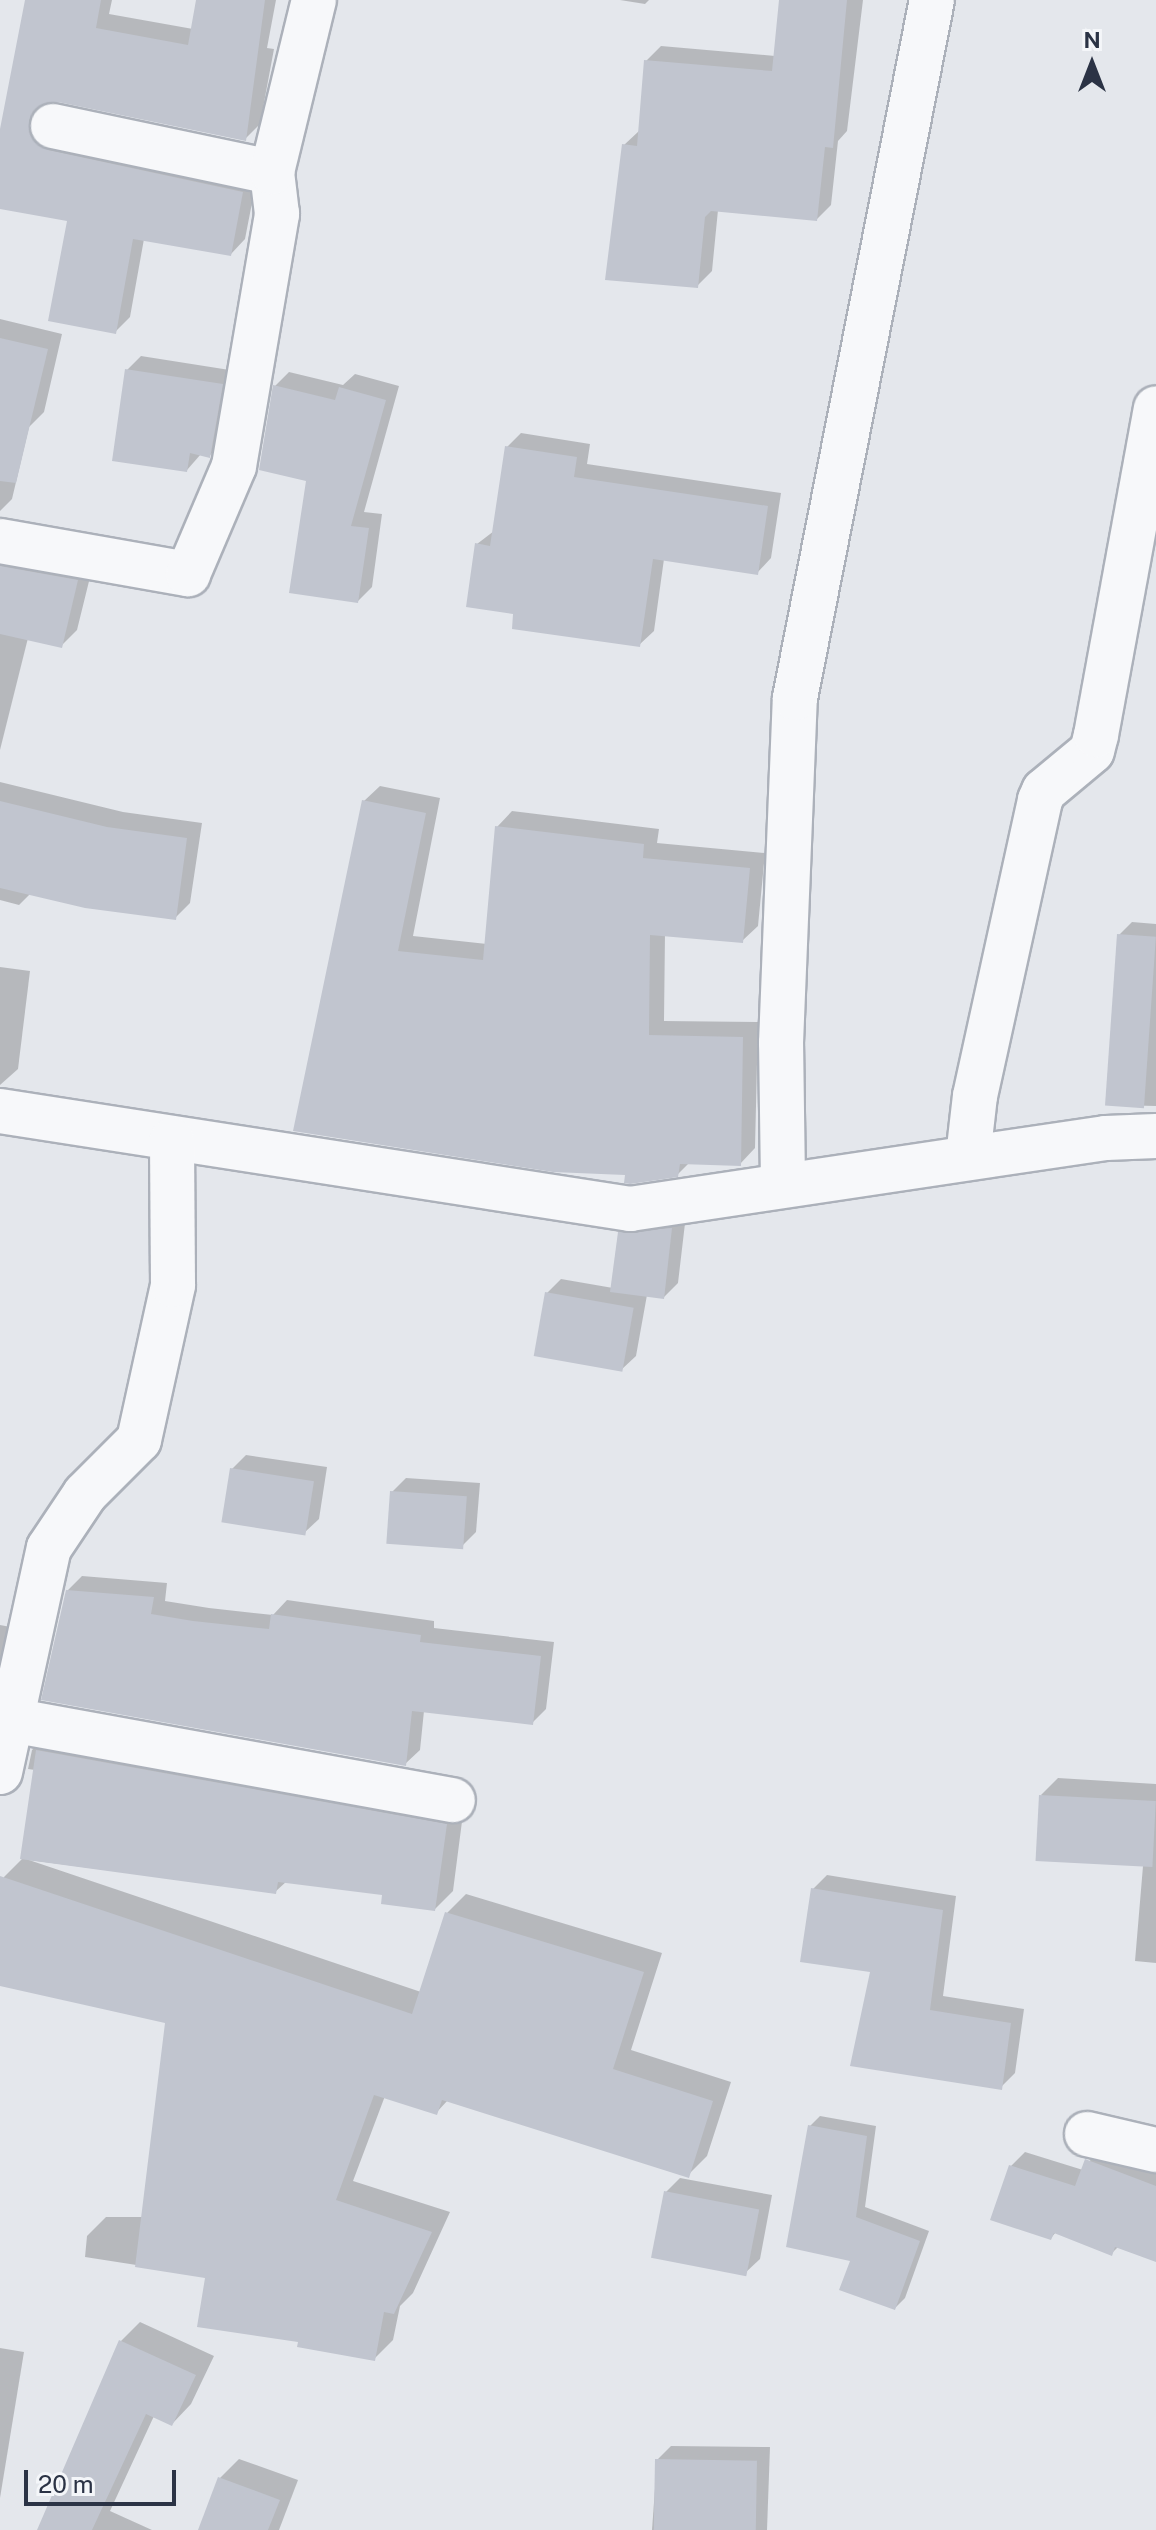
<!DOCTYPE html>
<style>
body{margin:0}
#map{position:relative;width:1156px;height:2530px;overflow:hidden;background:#e4e7ec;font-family:"Public Sans",sans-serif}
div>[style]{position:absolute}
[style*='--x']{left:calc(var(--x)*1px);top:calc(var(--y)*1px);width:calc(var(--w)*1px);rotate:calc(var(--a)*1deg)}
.shadow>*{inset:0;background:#0003}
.building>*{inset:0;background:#c1c5cf;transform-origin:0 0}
.roads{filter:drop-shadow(2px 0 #acb1ba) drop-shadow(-2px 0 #acb1ba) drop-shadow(0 2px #acb1ba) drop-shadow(0 -2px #acb1ba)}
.minor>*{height:44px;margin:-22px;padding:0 22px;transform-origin:22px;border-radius:22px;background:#f7f8fa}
span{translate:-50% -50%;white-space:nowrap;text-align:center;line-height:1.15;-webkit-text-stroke:8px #f4f6f9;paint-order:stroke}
.north{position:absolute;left:1052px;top:24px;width:80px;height:80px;-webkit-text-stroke:6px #f4f6f9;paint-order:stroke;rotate:0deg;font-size:22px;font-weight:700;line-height:32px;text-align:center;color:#2b3345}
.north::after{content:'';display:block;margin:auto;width:28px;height:36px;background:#2b3345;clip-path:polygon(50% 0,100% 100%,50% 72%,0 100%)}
.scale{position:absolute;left:24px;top:2470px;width:152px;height:36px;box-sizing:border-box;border:4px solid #2b3345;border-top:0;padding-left:10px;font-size:24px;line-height:28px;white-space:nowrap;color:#2b3345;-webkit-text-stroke:6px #f4f6f9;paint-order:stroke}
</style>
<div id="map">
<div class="shadow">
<div style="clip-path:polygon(27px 0,112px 0,109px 14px,193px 29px,198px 0,276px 0,267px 48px,274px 49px,260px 124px,245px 139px,58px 100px,43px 104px,44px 120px,257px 177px,245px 239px,231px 254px,144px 239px,130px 317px,115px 332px,69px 219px,0 207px,0 144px)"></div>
<div style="clip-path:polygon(620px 0,649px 0,645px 4px)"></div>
<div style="clip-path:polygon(781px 0,863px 0,847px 131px,838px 141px,831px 205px,817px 219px,718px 210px,712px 271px,697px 286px,624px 145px,639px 131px,646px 61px,661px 46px,775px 56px)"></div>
<div style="clip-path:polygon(0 319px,62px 334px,44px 412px,29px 427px,12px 499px,0 511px)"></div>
<div style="clip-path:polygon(141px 356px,236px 371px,224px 442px,209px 456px,201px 454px,187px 470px,127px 370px)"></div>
<div style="clip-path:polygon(289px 372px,343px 385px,355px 374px,399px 386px,364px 512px,382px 514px,372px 587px,358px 601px,275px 386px)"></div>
<div style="clip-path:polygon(521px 433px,590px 444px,587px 464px,781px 493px,771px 558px,757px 573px,664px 559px,654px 631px,639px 645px,515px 612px,477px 544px,494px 531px,507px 447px)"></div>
<div style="clip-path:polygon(0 541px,93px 565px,77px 630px,61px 646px,28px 638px,0 750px)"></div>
<div style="clip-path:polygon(0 782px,123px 812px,202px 823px,190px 903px,175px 918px,31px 893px,19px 905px,0 900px)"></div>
<div style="clip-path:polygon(380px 786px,440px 798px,413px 936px,487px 944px,497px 827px,512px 811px,659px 829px,657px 843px,765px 853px,758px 926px,742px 941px,665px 934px,664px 1021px,758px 1022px,755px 1148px,740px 1164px,689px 1163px,677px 1175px,627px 1173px,296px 1130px,364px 801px)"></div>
<div style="clip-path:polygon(1132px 922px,1156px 924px,1156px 1106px,1113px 1105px,1119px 935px)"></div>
<div style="clip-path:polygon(0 967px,30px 971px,18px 1069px,0 1085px)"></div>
<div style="clip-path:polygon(686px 1215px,678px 1283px,664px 1297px,647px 1295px,636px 1356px,621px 1370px,547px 1293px,561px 1279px,613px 1288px,620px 1233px,634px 1219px)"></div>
<div style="clip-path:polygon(246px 1455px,327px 1467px,319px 1519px,304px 1533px,232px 1469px)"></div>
<div style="clip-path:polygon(406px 1478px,480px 1483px,476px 1532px,462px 1546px,392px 1492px)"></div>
<div style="clip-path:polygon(82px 1576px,167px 1583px,165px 1601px,209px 1608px,273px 1615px,287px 1600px,434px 1621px,434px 1628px,554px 1642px,546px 1709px,532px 1723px,424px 1711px,420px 1750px,405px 1764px,67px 1591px)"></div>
<div style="clip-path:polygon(0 1625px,16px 1628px,0 1701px)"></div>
<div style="clip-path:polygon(51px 1732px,464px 1806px,453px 1891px,435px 1909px,385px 1893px,287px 1881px,275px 1892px,29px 1860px,421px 1992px,447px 1913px,466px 1894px,662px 1953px,631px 2050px,731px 2082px,707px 2156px,688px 2175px,448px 2100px,436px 2113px,385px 2096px,353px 2181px,450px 2212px,413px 2293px,400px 2306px,393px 2340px,374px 2359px,300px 2340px,207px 2276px,85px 2257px,87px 2236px,106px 2217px,144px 2217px,168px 2022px,0 1984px,0 1893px,4px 1877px,22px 1859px,35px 1770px,28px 1769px,32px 1750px)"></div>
<div style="clip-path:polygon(1058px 1778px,1156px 1784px,1156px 1963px,1135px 1961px,1143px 1866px,1041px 1795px)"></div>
<div style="clip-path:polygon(827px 1875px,956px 1896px,943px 1996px,1024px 2009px,1015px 2073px,1001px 2087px,872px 1970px,813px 1889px)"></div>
<div style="clip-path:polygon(820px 2116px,876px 2126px,865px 2207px,929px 2231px,905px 2298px,895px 2308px,853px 2260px,810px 2126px)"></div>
<div style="clip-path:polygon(1101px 2146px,1156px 2165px,1156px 2260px,1119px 2246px,1111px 2254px,1056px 2232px,1051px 2238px,1011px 2166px,1025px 2152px,1083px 2170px)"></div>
<div style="clip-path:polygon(680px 2178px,772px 2195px,760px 2259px,745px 2273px,666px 2192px)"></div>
<div style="clip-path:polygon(140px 2322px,214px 2356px,191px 2404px,172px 2424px,154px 2416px,110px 2511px,152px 2530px,39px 2530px,121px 2341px)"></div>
<div style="clip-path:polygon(0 2348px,24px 2352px,0 2498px)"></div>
<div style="clip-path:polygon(671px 2446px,770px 2447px,767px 2530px,652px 2530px,657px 2460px)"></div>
<div style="clip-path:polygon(239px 2459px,298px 2480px,279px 2530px,200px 2530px,220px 2478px)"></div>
</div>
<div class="building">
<div style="clip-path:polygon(25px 0,101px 0,96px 28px,188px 45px,196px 0,265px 0,246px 141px,58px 102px,45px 103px,29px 120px,30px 134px,48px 150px,243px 192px,231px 256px,133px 239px,116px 334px,48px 321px,67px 221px,0 209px,0 129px)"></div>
<div style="clip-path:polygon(779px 0,847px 0,833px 148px,825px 147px,817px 221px,711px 211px,705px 217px,698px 288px,605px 280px,622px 144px,637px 146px,644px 60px,772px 71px)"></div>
<div style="clip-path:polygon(0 338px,48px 349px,16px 483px,0 481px)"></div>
<div style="clip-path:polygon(125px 369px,223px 384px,210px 458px,190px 453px,187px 472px,112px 461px)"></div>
<div style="clip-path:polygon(273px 385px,335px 400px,339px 387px,386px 400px,351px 526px,369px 528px,358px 603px,289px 593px,306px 481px,259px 470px)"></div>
<div style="clip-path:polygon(505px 446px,577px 457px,574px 477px,768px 506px,758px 575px,653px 559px,640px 647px,512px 629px,513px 614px,466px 607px,475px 543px,490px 546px)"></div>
<div style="clip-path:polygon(0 566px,78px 580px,62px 648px,0 634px)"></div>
<div style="clip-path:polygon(362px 800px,426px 813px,398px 951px,483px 960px,495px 826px,644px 844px,643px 858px,750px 868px,743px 943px,650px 935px,649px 1035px,743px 1037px,741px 1166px,680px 1164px,678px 1177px,630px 1184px,624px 1183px,625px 1175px,553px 1172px,293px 1131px)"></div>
<div style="clip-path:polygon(0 801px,107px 827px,187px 838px,176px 920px,85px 908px,0 888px)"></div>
<div style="left:1117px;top:934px;width:39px;height:172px;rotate:4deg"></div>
<div style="clip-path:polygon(672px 1228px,664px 1299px,610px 1292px,618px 1232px)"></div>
<div style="left:545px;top:1292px;width:90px;height:65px;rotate:10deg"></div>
<div style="left:230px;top:1468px;width:85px;height:55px;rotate:9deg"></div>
<div style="left:390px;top:1491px;width:77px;height:53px;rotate:4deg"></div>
<div style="clip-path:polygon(66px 1590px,154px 1597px,151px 1614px,193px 1621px,269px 1629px,271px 1614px,421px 1635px,420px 1642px,541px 1656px,533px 1725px,412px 1711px,406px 1766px,41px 1700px)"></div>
<div style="clip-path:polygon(36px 1750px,447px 1824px,435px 1911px,381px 1904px,382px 1895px,278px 1882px,276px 1894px,20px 1859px)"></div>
<div style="left:1039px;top:1795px;width:117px;height:66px;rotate:3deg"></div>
<div style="clip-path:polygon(0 1876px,412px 2014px,445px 1912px,644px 1972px,613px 2069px,713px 2101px,689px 2178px,442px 2100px,437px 2115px,374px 2095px,336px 2200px,432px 2232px,394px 2314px,384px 2312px,375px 2361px,297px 2347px,298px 2342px,197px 2327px,205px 2278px,135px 2267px,165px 2023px,0 1986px)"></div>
<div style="clip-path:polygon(811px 1888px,943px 1910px,930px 2010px,1011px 2023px,1002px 2090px,850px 2066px,870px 1972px,800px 1962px)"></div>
<div style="clip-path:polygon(808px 2125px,867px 2136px,856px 2217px,920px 2241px,895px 2310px,839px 2290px,850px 2261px,786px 2247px)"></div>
<div style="clip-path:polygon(1085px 2159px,1156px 2186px,1156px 2262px,1115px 2247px,1112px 2256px,1054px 2233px,1051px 2240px,990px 2220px,1009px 2165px,1075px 2186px)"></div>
<div style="left:664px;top:2191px;width:97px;height:68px;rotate:11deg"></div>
<div style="clip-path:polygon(119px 2340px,196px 2375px,172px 2426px,146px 2414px,92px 2530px,37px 2530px)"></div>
<div style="left:655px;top:2459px;width:102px;height:71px;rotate:1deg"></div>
<div style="clip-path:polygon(218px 2477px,280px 2500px,268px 2530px,198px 2530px)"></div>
</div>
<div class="roads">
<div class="minor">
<div style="--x:53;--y:126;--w:224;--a:11.9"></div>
<div style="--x:0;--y:541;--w:191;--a:10"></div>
<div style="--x:188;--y:574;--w:117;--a:-66.9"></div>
<div style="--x:234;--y:466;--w:256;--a:-80.3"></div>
<div style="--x:277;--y:214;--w:42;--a:-96.8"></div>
<div style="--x:272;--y:172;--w:177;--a:-76.3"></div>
<div style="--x:0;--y:1111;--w:638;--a:8.84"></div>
<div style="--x:630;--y:1209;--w:481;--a:-8.5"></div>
<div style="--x:1106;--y:1138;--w:50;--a:-2.3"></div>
<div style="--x:968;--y:1157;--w:61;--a:-83.5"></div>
<div style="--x:975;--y:1096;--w:303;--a:-77.6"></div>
<div style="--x:1040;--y:800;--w:10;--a:-66"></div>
<div style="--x:1044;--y:791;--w:62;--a:-39.8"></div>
<div style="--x:1092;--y:751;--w:16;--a:-76"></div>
<div style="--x:1096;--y:735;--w:332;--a:-79.6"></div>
<div style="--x:783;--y:1183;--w:140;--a:-90.8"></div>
<div style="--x:781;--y:1043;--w:345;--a:-87.7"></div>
<div style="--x:795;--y:698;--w:711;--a:-78.9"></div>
<div style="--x:11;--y:1720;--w:449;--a:10.3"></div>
<div style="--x:0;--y:1772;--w:229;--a:-77.7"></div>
<div style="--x:49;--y:1548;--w:65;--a:-56.3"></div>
<div style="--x:85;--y:1494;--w:76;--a:-45"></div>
<div style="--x:139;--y:1440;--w:159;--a:-77.6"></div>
<div style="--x:173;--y:1285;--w:145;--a:-90.4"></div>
<div style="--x:1087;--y:2134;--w:71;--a:13.1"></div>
</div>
</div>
<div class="north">N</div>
<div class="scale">20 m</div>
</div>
